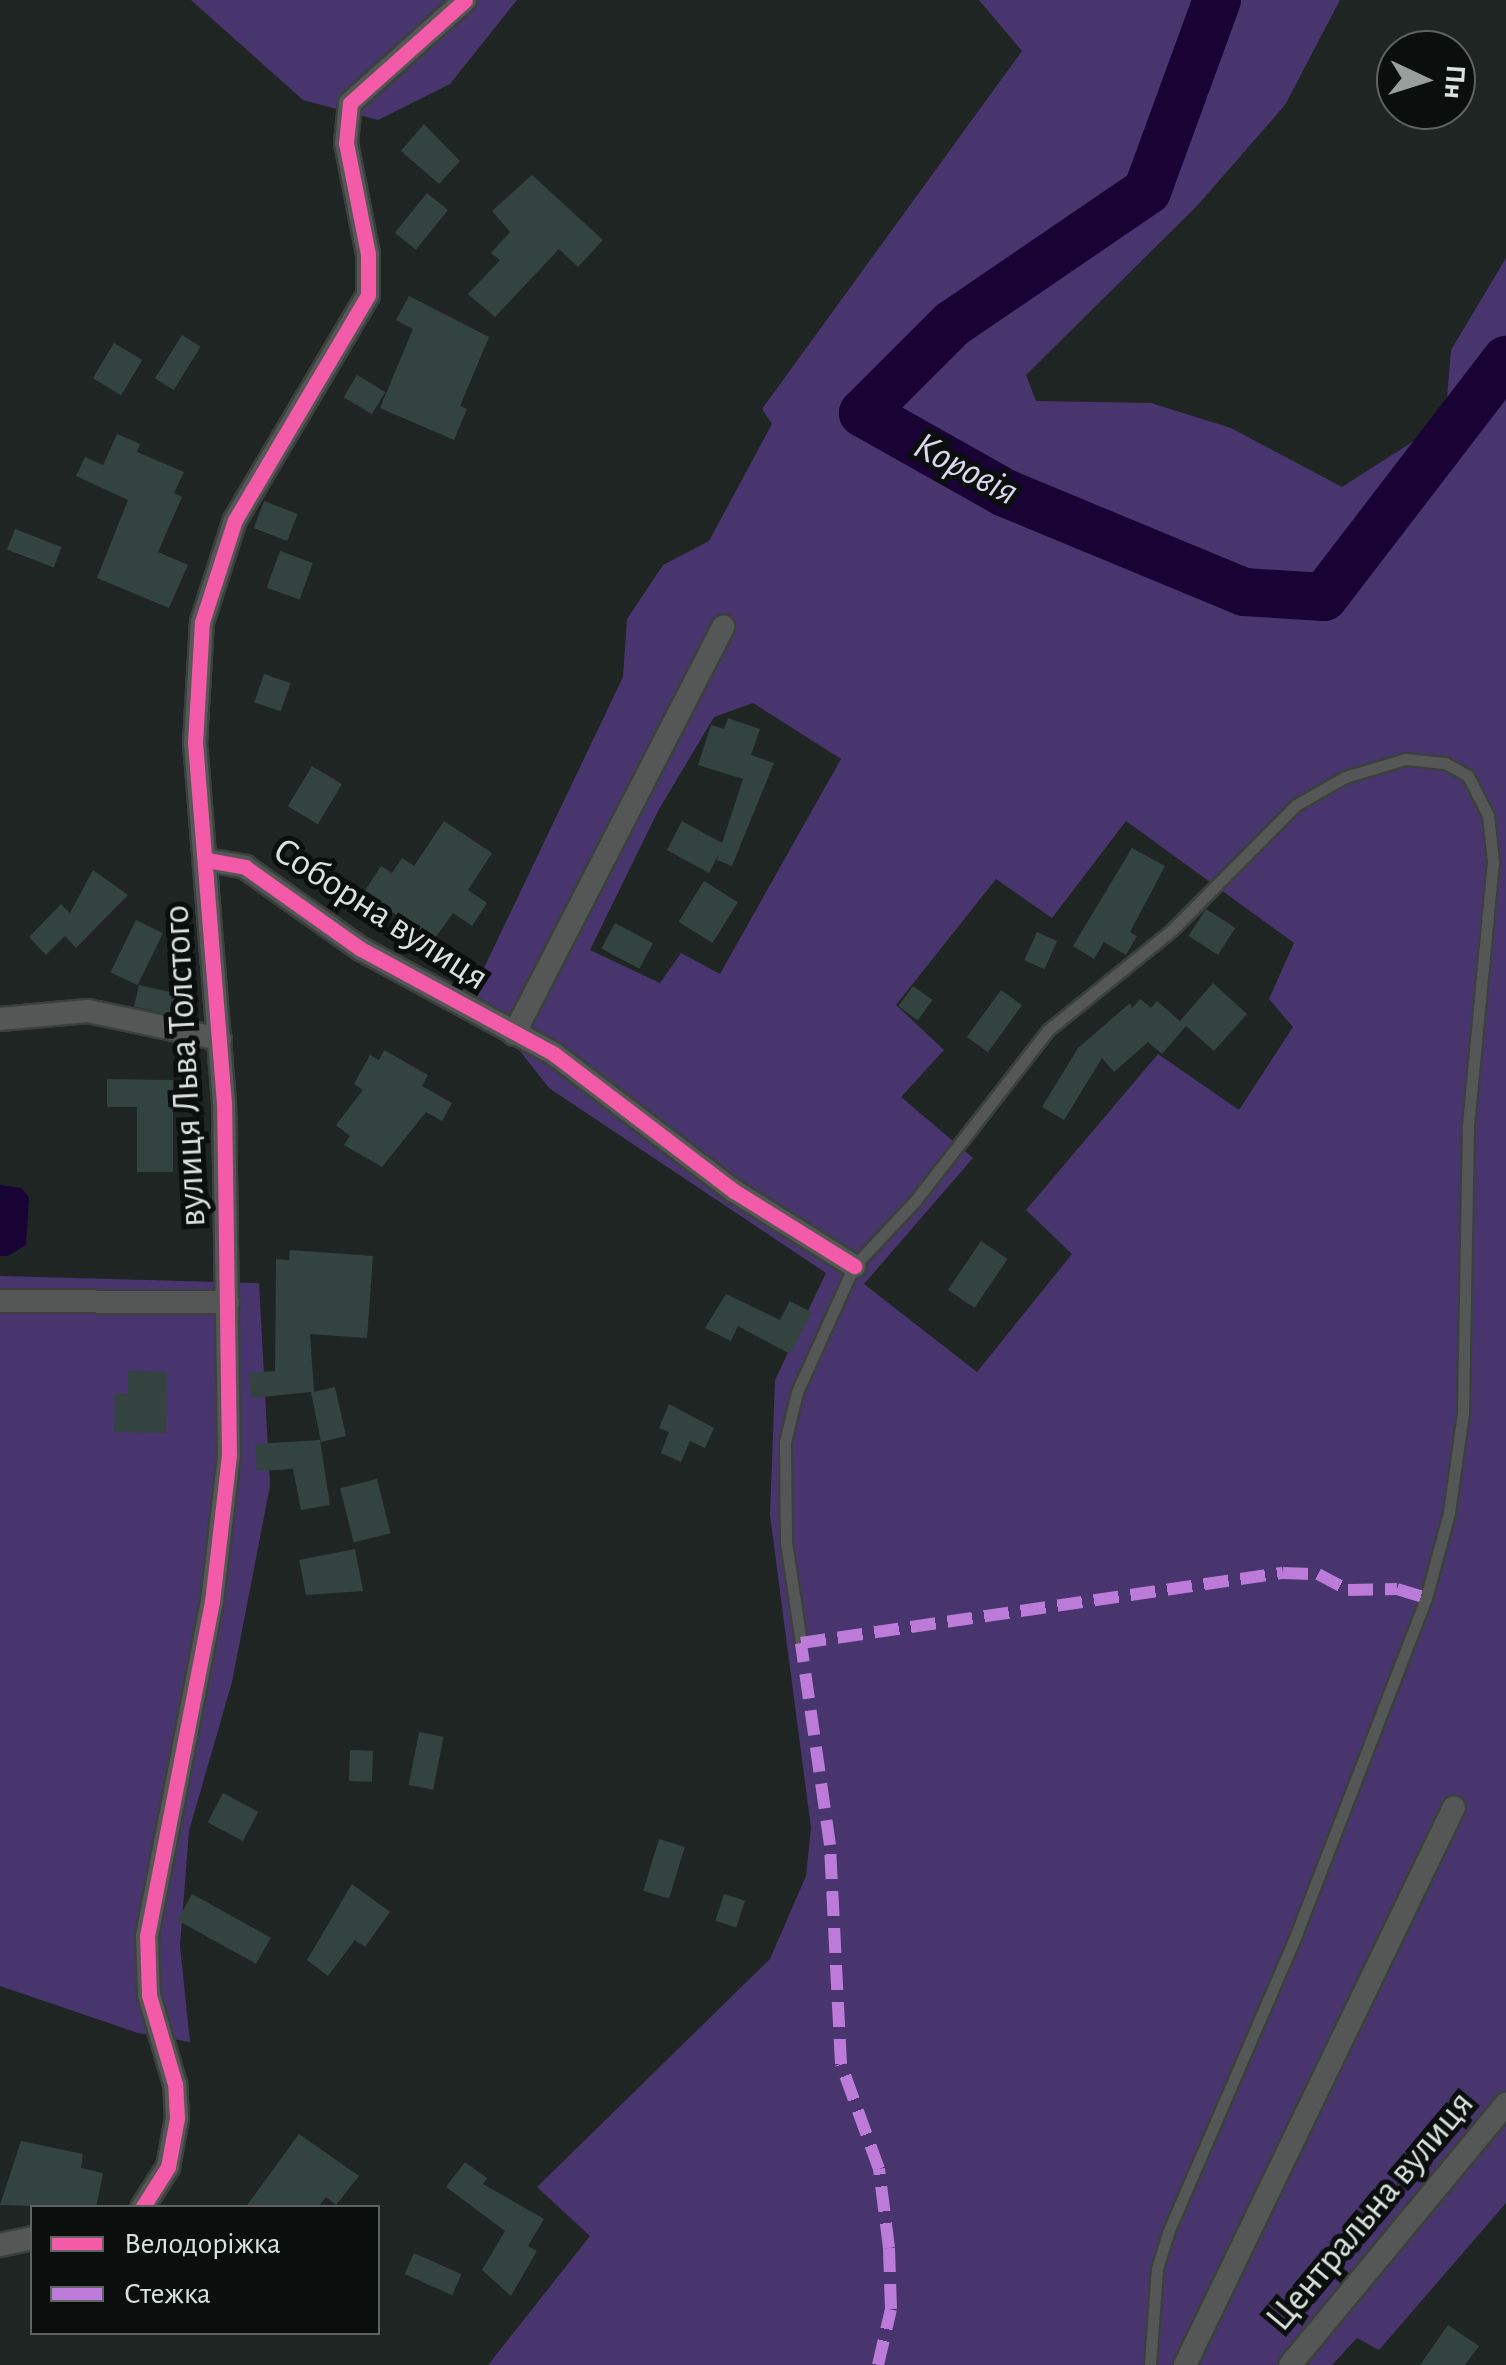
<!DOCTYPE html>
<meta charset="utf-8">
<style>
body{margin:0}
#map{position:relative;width:1506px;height:2365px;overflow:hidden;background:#1f2523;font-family:"Alegreya Sans",sans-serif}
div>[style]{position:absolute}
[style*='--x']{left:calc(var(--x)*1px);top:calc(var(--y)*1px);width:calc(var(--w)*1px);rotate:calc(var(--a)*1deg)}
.green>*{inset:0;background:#48356e}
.water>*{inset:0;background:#180334}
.river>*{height:48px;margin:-24px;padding:0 24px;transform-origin:24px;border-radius:24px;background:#180334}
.building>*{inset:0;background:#33433f;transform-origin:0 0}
.roads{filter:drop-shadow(2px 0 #3b403e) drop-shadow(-2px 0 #3b403e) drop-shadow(0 2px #3b403e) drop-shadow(0 -2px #3b403e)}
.lane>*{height:11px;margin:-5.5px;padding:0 5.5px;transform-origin:5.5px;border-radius:5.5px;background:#545756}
.street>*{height:22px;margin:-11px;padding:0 11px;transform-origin:11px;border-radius:11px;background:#545756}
.quiet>*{height:12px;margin-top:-6px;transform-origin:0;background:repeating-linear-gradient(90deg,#bd7bd9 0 25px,transparent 0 37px)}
.cycleway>*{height:15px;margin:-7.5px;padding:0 7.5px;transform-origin:7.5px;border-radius:7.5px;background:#f35aa7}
span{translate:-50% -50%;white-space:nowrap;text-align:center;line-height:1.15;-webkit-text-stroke:10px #0a0f0d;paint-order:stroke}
.street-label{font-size:38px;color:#dbe1df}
.water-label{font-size:40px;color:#dcd7ee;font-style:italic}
.legend{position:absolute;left:30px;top:2205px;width:350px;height:130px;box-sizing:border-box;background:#0a0f0d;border:2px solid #5e6361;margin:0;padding:12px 18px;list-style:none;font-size:30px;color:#dbe1df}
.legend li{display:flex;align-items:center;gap:20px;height:50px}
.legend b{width:50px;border:2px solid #5e6361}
.north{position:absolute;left:1376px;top:30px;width:100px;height:100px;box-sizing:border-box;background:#0a0f0d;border:2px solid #5e6361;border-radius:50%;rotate:94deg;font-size:28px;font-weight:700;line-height:40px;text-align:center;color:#dbe1df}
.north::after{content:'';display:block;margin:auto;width:35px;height:45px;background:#999f9d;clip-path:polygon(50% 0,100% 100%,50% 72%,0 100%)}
</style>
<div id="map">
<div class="green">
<div style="clip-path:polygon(191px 0,517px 0,450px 84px,378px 120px,303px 100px)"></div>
<div style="clip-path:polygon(evenodd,979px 0,1340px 0,1285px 105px,1196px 207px,1026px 375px,1036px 401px,1151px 403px,1231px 428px,1342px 487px,1431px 430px,1447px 399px,1451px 350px,1506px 258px,1506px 2203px,1379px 2350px,1357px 2338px,1332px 2365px,488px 2365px,590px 2236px,537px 2187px,770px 1959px,806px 1876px,811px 1828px,770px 1515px,775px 1380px,826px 1273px,549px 1088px,473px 991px,623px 677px,627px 619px,663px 565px,709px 541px,772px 424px,762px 409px,1022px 51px,979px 0,753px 703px,841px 759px,720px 974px,681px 953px,660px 983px,590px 950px,658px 811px,714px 717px,753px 703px,979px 0,1126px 821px,1294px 943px,1269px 999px,1293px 1027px,1239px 1110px,1158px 1054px,1026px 1210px,1072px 1254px,977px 1372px,864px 1284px,973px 1158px,901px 1097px,944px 1050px,896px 1005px,996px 879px,1052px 918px,1126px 821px)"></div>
<div style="clip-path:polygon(0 1276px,259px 1283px,270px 1486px,232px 1682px,189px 1831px,180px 1946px,190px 2042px,138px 2033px,0 1986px)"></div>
</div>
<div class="water">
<div style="clip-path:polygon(0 1185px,22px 1188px,29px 1198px,26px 1245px,8px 1256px,0 1256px)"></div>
</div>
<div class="river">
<div style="--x:1217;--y:0;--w:203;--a:110.1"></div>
<div style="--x:1147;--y:191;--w:236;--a:145.7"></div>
<div style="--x:952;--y:324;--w:126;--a:135"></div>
<div style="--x:863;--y:413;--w:163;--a:29.4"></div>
<div style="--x:1005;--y:493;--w:259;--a:22.5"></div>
<div style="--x:1244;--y:592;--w:80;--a:3.6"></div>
<div style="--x:1324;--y:597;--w:299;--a:-52.5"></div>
</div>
<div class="building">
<div style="clip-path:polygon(424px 124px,460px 161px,439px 184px,401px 151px)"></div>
<div style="clip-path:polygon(532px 175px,603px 240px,578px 267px,559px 249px,495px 317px,468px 294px,500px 260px,491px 253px,510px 232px,492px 211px)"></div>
<div style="left:427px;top:193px;width:27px;height:51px;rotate:39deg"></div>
<div style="clip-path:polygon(409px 296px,489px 337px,460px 406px,467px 409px,454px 440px,380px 408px,413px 329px,396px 320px)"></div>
<div style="left:182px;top:335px;width:22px;height:51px;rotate:32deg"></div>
<div style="left:114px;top:343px;width:33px;height:41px;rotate:31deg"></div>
<div style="left:357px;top:375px;width:33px;height:26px;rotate:31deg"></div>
<div style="clip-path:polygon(117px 434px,140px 444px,137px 452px,184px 472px,174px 493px,182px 497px,158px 552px,188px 565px,169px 608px,97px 578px,128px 500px,76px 476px,85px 457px,103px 465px)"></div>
<div style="left:264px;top:501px;width:36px;height:29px;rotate:21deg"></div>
<div style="left:15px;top:529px;width:50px;height:22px;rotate:21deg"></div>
<div style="left:280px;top:551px;width:35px;height:39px;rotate:20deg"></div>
<div style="left:264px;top:674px;width:28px;height:30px;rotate:19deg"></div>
<div style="clip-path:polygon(728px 718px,760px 729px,751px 755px,774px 763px,732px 866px,717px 860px,719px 854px,709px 873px,667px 850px,682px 821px,722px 843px,743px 779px,698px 765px,711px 725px,724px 729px)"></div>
<div style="left:312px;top:766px;width:35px;height:47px;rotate:31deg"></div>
<div style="clip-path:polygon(444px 821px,492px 853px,468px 890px,487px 903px,472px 926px,453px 913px,433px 941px,389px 910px,382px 921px,356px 904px,381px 866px,392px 873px,402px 858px,414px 866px)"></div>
<div style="clip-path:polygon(1132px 848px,1165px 866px,1130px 932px,1137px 936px,1126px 955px,1104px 942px,1094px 959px,1073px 946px)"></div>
<div style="clip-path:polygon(93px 870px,128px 895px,76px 948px,65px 936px,46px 955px,29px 937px,61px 904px,70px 913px)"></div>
<div style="left:704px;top:881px;width:40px;height:48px;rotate:32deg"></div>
<div style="left:1206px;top:909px;width:35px;height:32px;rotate:33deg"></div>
<div style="left:136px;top:920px;width:30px;height:58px;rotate:26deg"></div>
<div style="left:615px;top:923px;width:43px;height:29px;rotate:28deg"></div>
<div style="left:1037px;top:932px;width:22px;height:31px;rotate:24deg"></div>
<div style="clip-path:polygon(1213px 983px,1247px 1014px,1214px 1051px,1186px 1026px,1162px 1054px,1148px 1042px,1114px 1072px,1102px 1058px,1064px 1120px,1042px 1107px,1078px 1048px,1130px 1003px,1132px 1008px,1140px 999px,1151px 1008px,1157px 1001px,1180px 1021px)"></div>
<div style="left:139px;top:985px;width:46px;height:22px;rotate:13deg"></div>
<div style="left:913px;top:986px;width:24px;height:25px;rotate:36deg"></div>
<div style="left:1001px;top:990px;width:26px;height:58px;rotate:36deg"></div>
<div style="clip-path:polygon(384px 1050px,428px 1075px,422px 1086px,452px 1103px,442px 1121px,426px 1112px,382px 1167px,344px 1145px,350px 1136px,336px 1125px,363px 1090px,354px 1084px,370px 1055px,379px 1060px)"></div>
<div style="clip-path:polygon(107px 1079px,173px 1080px,173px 1172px,137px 1172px,137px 1107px,107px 1107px)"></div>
<div style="left:981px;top:1241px;width:32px;height:59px;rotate:34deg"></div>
<div style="clip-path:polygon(290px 1250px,373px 1256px,367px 1338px,310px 1334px,314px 1392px,335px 1387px,346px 1436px,321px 1442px,311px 1392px,251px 1398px,249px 1373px,275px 1371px,276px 1259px,289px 1260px)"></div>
<div style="clip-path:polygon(726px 1294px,780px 1320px,790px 1301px,812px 1313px,790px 1354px,738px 1326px,731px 1341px,705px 1328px)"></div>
<div style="clip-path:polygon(128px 1371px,167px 1372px,166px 1433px,114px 1432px,115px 1393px,128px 1394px)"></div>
<div style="clip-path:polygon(669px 1404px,714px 1428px,705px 1448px,690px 1441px,681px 1462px,661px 1453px,669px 1432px,659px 1428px)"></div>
<div style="clip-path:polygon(320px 1440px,330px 1505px,301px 1510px,293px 1469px,257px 1471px,255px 1444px)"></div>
<div style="left:377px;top:1479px;width:56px;height:38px;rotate:76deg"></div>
<div style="clip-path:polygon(355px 1549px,363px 1591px,306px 1595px,299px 1560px)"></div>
<div style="left:419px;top:1732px;width:25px;height:54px;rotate:11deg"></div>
<div style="left:350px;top:1750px;width:23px;height:31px;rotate:2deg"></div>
<div style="left:223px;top:1793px;width:40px;height:33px;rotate:28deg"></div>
<div style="left:659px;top:1839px;width:27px;height:54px;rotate:17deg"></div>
<div style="clip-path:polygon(352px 1884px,390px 1912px,365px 1947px,355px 1940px,328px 1976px,307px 1960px)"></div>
<div style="left:192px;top:1894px;width:90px;height:30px;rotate:29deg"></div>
<div style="left:724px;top:1894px;width:22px;height:28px;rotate:18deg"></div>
<div style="clip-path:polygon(299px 2134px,359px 2176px,336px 2205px,326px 2197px,317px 2208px,245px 2208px)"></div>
<div style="clip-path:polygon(21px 2141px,83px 2154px,81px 2168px,103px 2173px,96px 2208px,0 2205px)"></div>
<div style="clip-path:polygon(465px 2162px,487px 2178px,483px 2184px,544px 2219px,528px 2246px,537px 2251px,511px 2296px,482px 2270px,505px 2231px,446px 2187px)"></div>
<div style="left:414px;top:2253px;width:52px;height:23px;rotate:24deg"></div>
<div style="clip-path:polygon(1448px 2325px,1479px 2346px,1465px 2365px,1420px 2365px)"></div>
</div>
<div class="roads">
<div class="lane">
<div style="--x:801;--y:1643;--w:103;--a:-98.4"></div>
<div style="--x:786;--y:1541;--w:99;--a:-90.6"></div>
<div style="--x:785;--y:1442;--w:51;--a:-76.5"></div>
<div style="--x:797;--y:1392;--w:138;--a:-65.7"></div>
<div style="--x:854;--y:1266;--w:89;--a:-46.8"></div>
<div style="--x:915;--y:1201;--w:217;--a:-52.1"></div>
<div style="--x:1048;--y:1030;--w:159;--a:-38.9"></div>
<div style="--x:1172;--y:930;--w:176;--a:-45.2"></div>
<div style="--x:1296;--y:805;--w:56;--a:-29.7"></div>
<div style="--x:1345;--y:777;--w:63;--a:-16.7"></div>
<div style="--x:1405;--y:759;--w:40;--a:5.7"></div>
<div style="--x:1445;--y:763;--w:26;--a:29"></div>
<div style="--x:1468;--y:776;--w:44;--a:62.9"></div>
<div style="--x:1488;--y:815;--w:46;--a:83.8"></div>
<div style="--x:1493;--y:861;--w:264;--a:95.4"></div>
<div style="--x:1468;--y:1124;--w:289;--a:91"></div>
<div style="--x:1463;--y:1413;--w:101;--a:98"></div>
<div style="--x:1449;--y:1513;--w:88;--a:105.1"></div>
<div style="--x:1426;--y:1598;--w:359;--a:111.1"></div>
<div style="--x:1297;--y:1933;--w:323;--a:113.3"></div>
<div style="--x:1169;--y:2230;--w:41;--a:107.1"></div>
<div style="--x:1157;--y:2269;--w:96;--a:94.2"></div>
</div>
<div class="street">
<div style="--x:207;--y:860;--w:39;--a:10"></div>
<div style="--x:245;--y:867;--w:142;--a:35.3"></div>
<div style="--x:361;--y:949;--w:220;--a:28.5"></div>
<div style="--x:554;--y:1054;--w:226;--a:37.3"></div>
<div style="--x:734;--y:1191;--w:142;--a:32"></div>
<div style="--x:0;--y:1019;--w:88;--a:-5.2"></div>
<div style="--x:88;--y:1011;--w:135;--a:12"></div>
<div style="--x:514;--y:1034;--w:458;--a:-62.8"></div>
<div style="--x:0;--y:1301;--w:228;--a:0.3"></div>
<div style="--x:142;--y:2208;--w:49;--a:-57.6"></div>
<div style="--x:168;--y:2167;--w:50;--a:-79.6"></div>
<div style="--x:177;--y:2118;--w:34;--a:-93"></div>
<div style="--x:175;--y:2084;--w:93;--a:-106.3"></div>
<div style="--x:149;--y:1995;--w:59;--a:-91.9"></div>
<div style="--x:147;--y:1936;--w:340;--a:-79"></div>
<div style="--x:212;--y:1602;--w:147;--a:-83.4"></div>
<div style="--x:229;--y:1456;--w:353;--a:-90.8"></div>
<div style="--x:224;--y:1103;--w:361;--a:-94.6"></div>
<div style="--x:195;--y:743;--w:121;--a:-86.7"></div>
<div style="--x:202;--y:622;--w:107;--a:-72.1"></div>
<div style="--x:235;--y:520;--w:261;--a:-59.4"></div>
<div style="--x:368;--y:295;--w:41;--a:-90"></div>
<div style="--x:368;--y:254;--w:113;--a:-101.2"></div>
<div style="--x:346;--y:143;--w:40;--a:-84.3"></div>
<div style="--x:350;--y:103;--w:154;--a:-41.8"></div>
<div style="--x:0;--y:2245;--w:33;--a:-12"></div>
<div style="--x:1185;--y:2365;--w:619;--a:-64.26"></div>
<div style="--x:1290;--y:2365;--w:339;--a:-50.4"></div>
</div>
</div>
<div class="quiet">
<div style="--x:878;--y:2365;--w:57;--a:-76.9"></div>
<div style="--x:891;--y:2309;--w:61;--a:-91.9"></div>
<div style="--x:889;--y:2248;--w:80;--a:-97.2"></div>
<div style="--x:879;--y:2169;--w:112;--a:-109.9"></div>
<div style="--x:841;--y:2064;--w:219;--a:-92.9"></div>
<div style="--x:830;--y:1845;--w:204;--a:-98.2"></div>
<div style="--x:801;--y:1643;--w:487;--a:-8.3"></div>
<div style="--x:1283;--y:1573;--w:35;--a:2"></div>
<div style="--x:1318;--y:1574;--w:34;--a:28"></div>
<div style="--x:1348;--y:1590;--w:49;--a:-1.2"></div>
<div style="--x:1397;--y:1589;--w:30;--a:17"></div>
</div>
<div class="cycleway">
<div style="--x:207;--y:860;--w:39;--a:10"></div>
<div style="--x:245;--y:867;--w:142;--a:35.3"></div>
<div style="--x:361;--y:949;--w:220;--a:28.5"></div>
<div style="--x:554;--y:1054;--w:226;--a:37.3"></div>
<div style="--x:734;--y:1191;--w:142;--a:32"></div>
<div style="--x:142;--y:2208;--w:49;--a:-57.6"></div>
<div style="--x:168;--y:2167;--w:50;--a:-79.6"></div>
<div style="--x:177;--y:2118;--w:34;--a:-93"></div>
<div style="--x:175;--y:2084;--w:93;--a:-106.3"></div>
<div style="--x:149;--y:1995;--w:59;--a:-91.9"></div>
<div style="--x:147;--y:1936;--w:340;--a:-79"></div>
<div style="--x:212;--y:1602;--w:147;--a:-83.4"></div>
<div style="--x:229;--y:1456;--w:353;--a:-90.8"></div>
<div style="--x:224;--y:1103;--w:361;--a:-94.6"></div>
<div style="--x:195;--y:743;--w:121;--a:-86.7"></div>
<div style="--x:202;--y:622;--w:107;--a:-72.1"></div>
<div style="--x:235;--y:520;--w:261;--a:-59.4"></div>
<div style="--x:368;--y:295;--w:41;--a:-90"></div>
<div style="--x:368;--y:254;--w:113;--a:-101.2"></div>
<div style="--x:346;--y:143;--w:40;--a:-84.3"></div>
<div style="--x:350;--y:103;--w:154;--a:-41.8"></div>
</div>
<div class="street-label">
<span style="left:380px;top:915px;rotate:33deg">Соборна вулиця</span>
<span style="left:186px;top:1066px;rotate:-93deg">вулиця Льва Толстого</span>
<span style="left:1371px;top:2212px;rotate:-50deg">Центральна вулиця</span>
</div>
<div class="water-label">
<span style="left:966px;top:469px;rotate:28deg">Коровія</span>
</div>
<ul class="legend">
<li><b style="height:12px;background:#f35aa7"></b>Велодоріжка</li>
<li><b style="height:12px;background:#bd7bd9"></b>Стежка</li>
</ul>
<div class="north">Пн</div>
</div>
